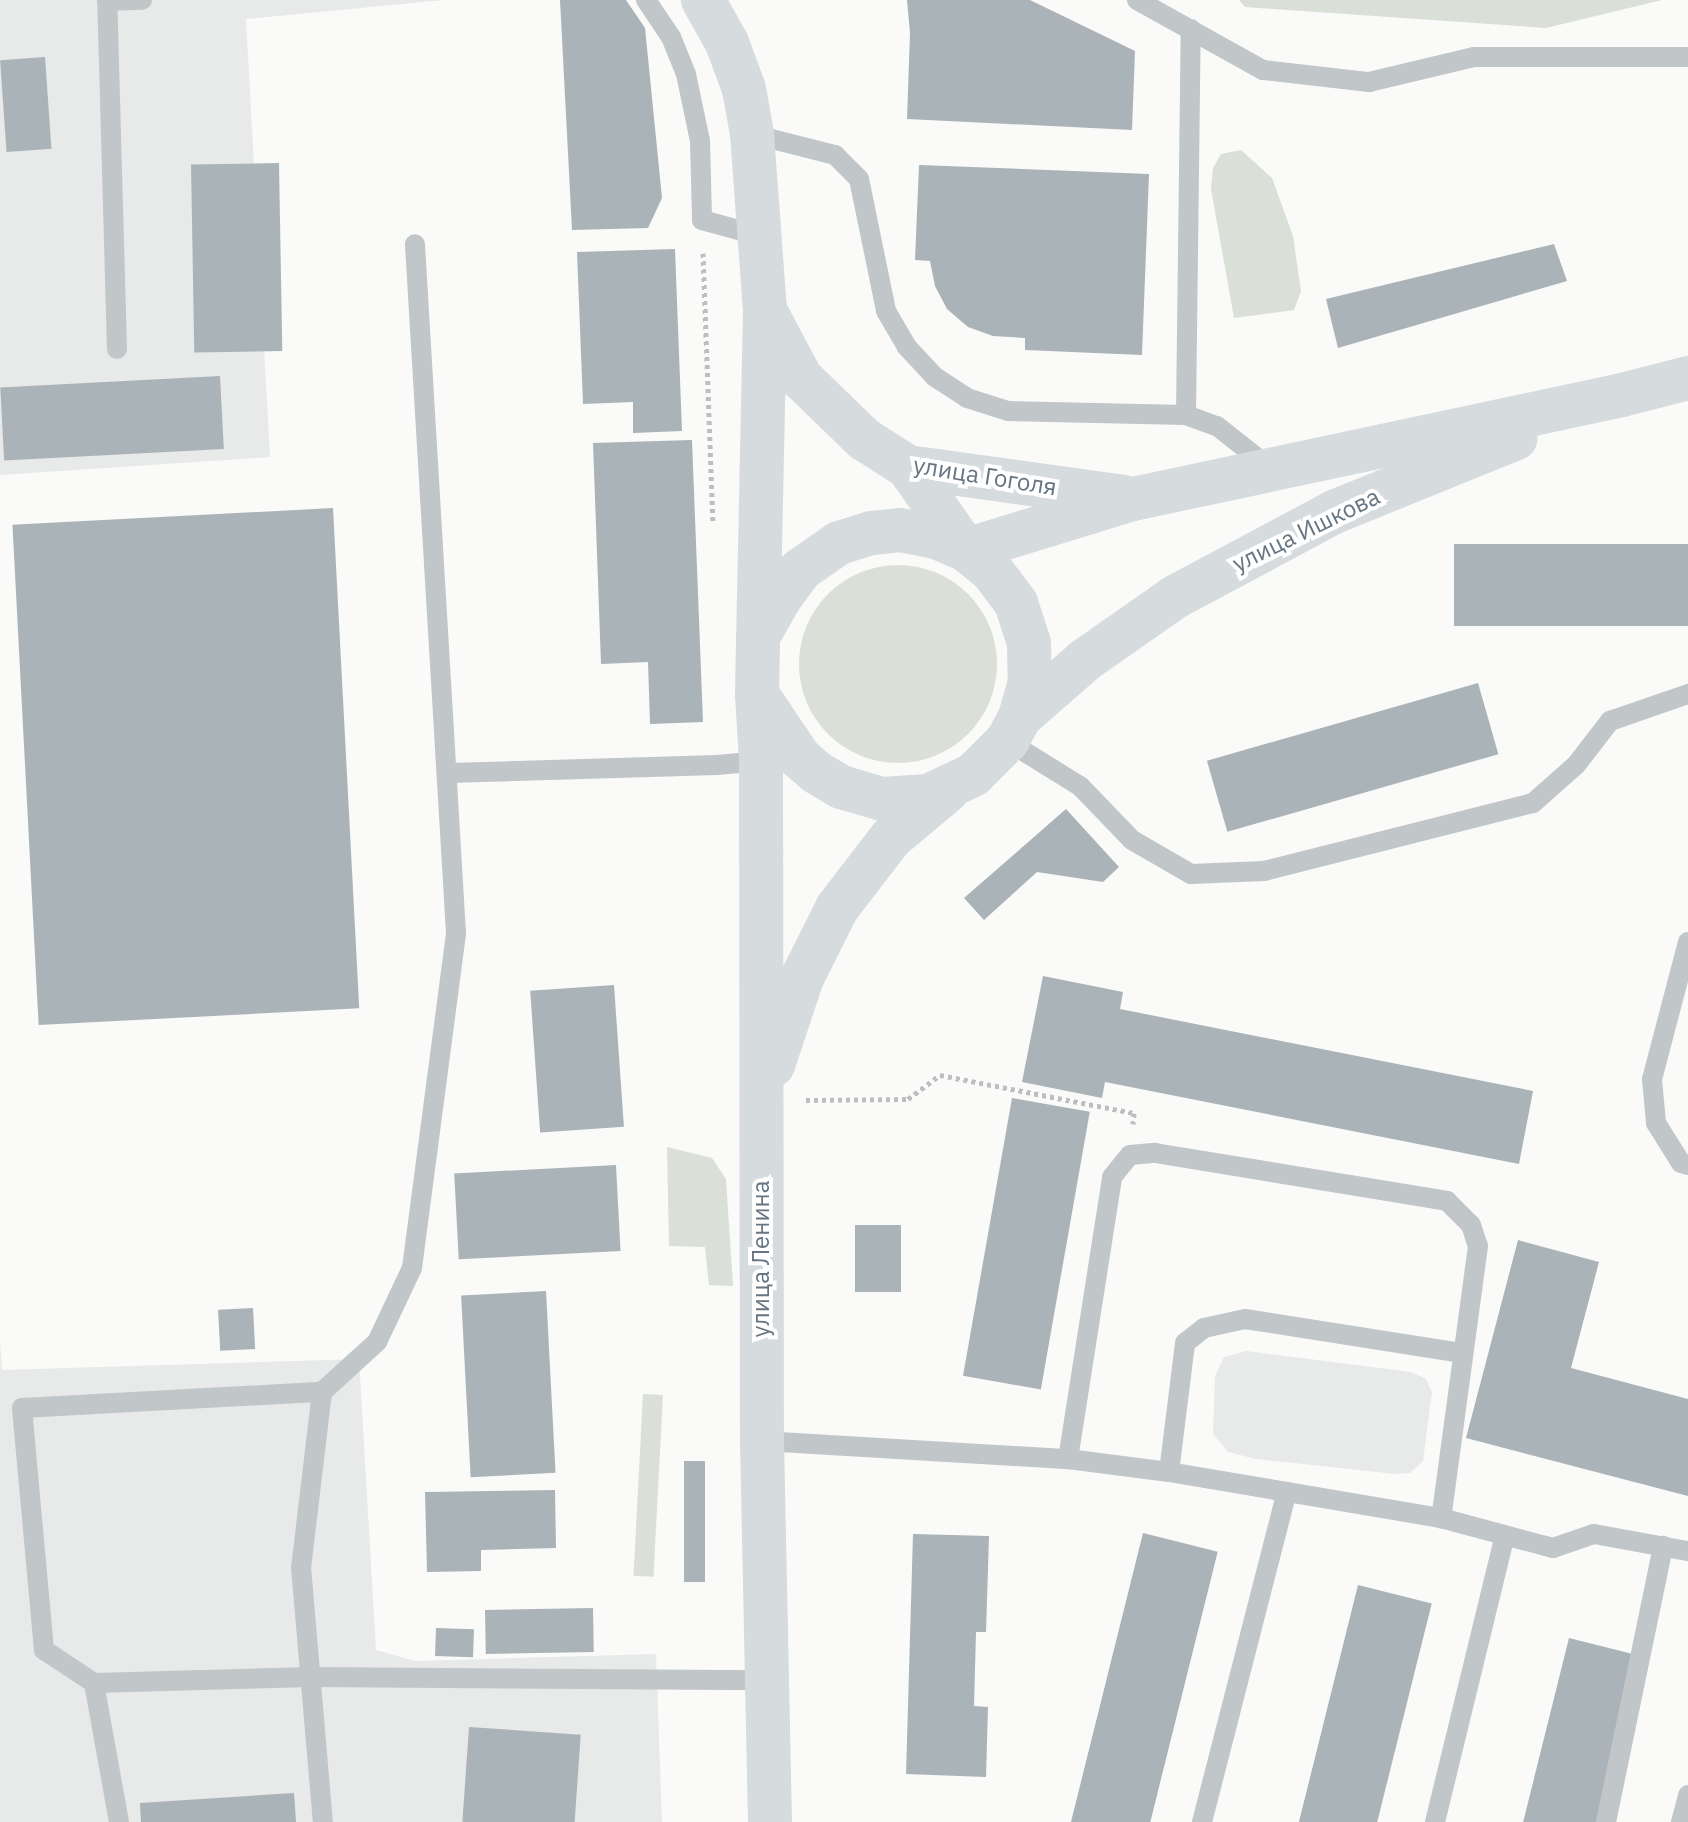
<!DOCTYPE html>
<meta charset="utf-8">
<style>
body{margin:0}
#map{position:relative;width:1688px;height:1822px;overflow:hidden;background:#fafaf8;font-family:"IBM Plex Sans",sans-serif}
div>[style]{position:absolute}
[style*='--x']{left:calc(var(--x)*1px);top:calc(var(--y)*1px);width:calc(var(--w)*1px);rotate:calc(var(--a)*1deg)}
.built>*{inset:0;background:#e8e9e9}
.green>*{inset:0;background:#dadfd7;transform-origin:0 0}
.round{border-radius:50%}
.building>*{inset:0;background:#aab3b8;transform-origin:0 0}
.path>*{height:5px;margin-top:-2.5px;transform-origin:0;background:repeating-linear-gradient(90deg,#bcbfc1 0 4px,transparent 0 8px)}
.lane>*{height:20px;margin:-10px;padding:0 10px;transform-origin:10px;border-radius:10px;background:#c1c6c9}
.secondary>*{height:44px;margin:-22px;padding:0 22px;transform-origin:22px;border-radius:22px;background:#d6dbde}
span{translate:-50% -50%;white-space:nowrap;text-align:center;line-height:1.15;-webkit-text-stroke:8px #fff;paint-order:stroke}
.street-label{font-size:24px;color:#667581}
</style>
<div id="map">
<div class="built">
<div style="clip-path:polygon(0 0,444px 0,246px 19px,270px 457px,0 475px)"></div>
<div style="clip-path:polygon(0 1341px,2px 1370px,359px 1359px,376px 1650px,415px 1661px,656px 1654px,662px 1822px,0 1822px)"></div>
<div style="clip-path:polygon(1246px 1351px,1411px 1372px,1426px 1379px,1432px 1392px,1423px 1461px,1410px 1473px,1395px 1474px,1256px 1459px,1228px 1452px,1213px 1434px,1215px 1376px,1224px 1357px)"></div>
</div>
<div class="green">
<div style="clip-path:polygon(1239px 0,1662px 0,1546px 28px,1245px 7px)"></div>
<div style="clip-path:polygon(1241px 150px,1272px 178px,1293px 236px,1301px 291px,1294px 310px,1234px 318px,1211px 189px,1213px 168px,1221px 154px)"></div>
<div class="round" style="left:799px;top:565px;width:198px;height:198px"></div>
<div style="clip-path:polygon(667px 1147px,712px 1158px,726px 1179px,733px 1286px,709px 1285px,705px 1247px,669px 1246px)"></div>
<div style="left:643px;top:1394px;width:20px;height:182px;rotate:3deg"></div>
</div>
<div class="building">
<div style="clip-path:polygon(560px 0,626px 0,645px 28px,662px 198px,648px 228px,572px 230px)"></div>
<div style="clip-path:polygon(907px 0,1030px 0,1135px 51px,1132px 130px,907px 119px,910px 33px)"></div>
<div style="left:45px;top:57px;width:92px;height:45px;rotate:86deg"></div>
<div style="left:279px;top:163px;width:188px;height:88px;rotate:89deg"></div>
<div style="clip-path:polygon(919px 165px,1149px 174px,1142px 355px,1025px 350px,1025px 338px,993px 336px,968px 327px,947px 309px,935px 286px,930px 261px,915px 260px)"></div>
<div style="clip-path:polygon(1554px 244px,1567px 281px,1338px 348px,1326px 299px)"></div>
<div style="clip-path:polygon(675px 249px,682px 431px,633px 433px,633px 402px,583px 404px,577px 252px)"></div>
<div style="left:220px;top:376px;width:73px;height:220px;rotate:87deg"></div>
<div style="clip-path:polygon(692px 440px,703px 722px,650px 724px,648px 662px,601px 664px,593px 443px)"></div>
<div style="left:333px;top:508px;width:501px;height:321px;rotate:87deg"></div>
<div style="left:1688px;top:544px;width:82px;height:234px;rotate:90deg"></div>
<div style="left:1478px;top:683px;width:74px;height:282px;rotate:74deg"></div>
<div style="clip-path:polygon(1066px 809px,1119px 867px,1103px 882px,1037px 872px,984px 920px,964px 898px)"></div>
<div style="clip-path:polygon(1043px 976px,1123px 992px,1120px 1009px,1533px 1091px,1519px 1164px,1105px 1082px,1102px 1098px,1022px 1082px)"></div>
<div style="left:614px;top:985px;width:142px;height:84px;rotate:86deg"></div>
<div style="left:1012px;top:1098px;width:79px;height:282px;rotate:10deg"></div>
<div style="left:616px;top:1165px;width:86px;height:162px;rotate:87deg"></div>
<div style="left:855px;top:1225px;width:46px;height:67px"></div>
<div style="clip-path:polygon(1518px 1240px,1599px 1262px,1571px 1368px,1688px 1399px,1688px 1496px,1466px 1438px)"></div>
<div style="left:546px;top:1291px;width:182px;height:85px;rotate:87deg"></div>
<div style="left:253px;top:1308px;width:41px;height:35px;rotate:87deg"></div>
<div style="left:684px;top:1461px;width:21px;height:121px"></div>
<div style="clip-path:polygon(555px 1490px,556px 1548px,481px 1550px,481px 1571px,427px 1572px,425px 1492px)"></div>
<div style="left:1143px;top:1533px;width:77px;height:298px;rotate:14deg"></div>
<div style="clip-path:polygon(913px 1534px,989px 1536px,986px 1632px,976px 1632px,974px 1706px,988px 1707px,986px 1777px,906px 1774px)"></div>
<div style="left:1358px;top:1585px;width:76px;height:244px;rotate:14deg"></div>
<div style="left:593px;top:1608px;width:44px;height:108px;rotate:89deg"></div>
<div style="left:436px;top:1628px;width:38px;height:28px;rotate:2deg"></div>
<div style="left:1569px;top:1638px;width:77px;height:190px;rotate:14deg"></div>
<div style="left:469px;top:1727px;width:112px;height:95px;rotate:4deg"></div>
<div style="clip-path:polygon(294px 1793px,296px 1822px,141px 1822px,140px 1803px)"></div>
</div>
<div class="path">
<div style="--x:703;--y:253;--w:270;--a:87.9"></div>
<div style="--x:806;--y:1100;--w:102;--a:-0.6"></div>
<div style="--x:908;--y:1099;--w:40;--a:-37"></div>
<div style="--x:940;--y:1075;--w:198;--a:11.1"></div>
<div style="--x:1134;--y:1113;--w:11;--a:95"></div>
</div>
<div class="lane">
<div style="--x:646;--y:0;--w:45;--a:56"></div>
<div style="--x:671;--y:37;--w:40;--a:68"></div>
<div style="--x:686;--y:74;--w:68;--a:78.2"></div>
<div style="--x:700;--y:141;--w:79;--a:88.5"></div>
<div style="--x:702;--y:220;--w:60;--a:15.4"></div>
<div style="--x:1137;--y:0;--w:144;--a:29.1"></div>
<div style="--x:1263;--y:70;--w:107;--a:6.5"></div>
<div style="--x:1369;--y:82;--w:108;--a:-13.4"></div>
<div style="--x:1474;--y:57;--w:214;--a:0"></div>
<div style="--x:752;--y:134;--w:86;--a:14.2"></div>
<div style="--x:835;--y:155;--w:34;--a:45"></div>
<div style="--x:859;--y:179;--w:135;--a:78.4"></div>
<div style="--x:886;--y:311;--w:42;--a:59.7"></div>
<div style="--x:907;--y:347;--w:41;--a:47"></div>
<div style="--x:935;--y:377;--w:38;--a:33"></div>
<div style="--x:967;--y:398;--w:43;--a:17.6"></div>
<div style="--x:1008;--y:411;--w:178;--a:1.3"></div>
<div style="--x:1186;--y:415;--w:33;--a:20"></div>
<div style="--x:1217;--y:426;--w:66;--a:38.3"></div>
<div style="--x:117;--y:349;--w:348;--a:-91.6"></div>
<div style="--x:107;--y:1;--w:35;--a:-2"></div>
<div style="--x:1186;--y:415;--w:386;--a:-89.3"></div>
<div style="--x:1007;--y:741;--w:86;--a:31.7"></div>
<div style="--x:1080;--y:786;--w:75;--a:46.1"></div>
<div style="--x:1132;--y:840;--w:68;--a:30"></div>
<div style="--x:1191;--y:874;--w:73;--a:-2.4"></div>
<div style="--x:1264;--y:871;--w:277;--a:-14.2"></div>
<div style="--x:1533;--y:803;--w:57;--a:-41.5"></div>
<div style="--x:1576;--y:765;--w:56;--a:-52.3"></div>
<div style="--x:1610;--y:721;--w:83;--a:-19.1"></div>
<div style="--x:449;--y:773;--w:268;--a:-1.7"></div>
<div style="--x:717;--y:765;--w:44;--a:-5.2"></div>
<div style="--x:1688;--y:942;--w:142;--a:104.7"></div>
<div style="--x:1652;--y:1079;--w:44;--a:84.8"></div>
<div style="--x:1656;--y:1123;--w:47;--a:58"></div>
<div style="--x:1681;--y:1163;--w:7;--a:16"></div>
<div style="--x:322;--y:1392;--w:74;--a:-42.3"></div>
<div style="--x:377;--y:1342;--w:82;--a:-64.7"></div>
<div style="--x:412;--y:1268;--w:338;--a:-82.5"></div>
<div style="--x:456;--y:933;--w:690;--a:-93.41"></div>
<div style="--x:762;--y:1441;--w:307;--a:3.4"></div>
<div style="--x:1068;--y:1459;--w:102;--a:7.3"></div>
<div style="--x:1169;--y:1472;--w:276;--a:9.6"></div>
<div style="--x:1441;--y:1518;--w:116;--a:15"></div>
<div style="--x:1553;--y:1548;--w:43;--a:-18.9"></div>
<div style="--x:1594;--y:1534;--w:96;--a:10.3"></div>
<div style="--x:1068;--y:1459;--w:285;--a:-81.1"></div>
<div style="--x:1112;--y:1177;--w:28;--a:-51"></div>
<div style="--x:1130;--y:1155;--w:25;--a:-5"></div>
<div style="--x:1155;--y:1153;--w:296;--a:9.3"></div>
<div style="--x:1447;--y:1201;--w:34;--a:45"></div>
<div style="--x:1471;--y:1225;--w:22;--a:72"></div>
<div style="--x:1478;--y:1246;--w:275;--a:97.7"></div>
<div style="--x:1169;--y:1472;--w:130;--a:-82.9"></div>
<div style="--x:1185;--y:1343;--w:24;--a:-38"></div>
<div style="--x:1204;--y:1328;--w:42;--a:-12.4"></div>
<div style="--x:1245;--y:1319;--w:220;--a:8.9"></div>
<div style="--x:94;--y:1683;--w:60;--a:-146.6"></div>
<div style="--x:44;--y:1650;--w:243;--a:-95.2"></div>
<div style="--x:22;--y:1408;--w:300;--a:-3.1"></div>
<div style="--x:322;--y:1392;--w:176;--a:96.8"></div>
<div style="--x:301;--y:1567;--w:256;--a:85.1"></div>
<div style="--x:119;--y:1822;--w:141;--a:-100.2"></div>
<div style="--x:94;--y:1683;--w:217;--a:-1.6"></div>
<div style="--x:311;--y:1677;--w:456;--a:0.4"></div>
<div style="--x:1202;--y:1822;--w:341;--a:-75.6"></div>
<div style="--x:1435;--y:1822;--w:295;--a:-76.3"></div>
<div style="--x:1606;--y:1822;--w:282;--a:-78.3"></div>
<div style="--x:1681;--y:1822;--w:28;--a:-75"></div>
</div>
<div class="secondary">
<div style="--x:703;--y:0;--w:49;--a:60.8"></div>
<div style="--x:727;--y:43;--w:49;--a:69.7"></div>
<div style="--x:744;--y:89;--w:46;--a:79.9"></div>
<div style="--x:752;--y:134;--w:176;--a:85.8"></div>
<div style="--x:765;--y:310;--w:385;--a:91.2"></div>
<div style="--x:757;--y:695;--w:66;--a:86.5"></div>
<div style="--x:761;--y:761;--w:680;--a:89.92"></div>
<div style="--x:762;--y:1441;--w:381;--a:88.8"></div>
<div style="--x:766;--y:312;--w:75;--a:62.1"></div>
<div style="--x:801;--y:378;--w:88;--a:44.1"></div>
<div style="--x:864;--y:439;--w:52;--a:32.5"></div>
<div style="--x:908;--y:467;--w:217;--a:7.9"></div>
<div style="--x:908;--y:467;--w:101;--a:55.1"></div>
<div style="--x:966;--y:550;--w:175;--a:-17"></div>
<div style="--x:1133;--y:499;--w:500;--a:-12"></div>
<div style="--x:1622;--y:395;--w:68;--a:-14.4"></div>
<div style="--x:758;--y:637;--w:45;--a:-60.6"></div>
<div style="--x:780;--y:598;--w:34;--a:-54"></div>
<div style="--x:800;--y:570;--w:47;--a:-34.7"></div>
<div style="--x:839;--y:543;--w:34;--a:-17"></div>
<div style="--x:872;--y:533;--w:28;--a:-6"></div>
<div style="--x:900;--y:530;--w:37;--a:11"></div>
<div style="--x:936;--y:537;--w:33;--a:23"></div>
<div style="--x:966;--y:550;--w:33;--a:39"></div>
<div style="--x:992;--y:571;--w:40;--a:53"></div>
<div style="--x:1016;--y:603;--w:42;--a:72"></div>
<div style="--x:1029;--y:643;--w:39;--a:89"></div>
<div style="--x:1030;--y:682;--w:36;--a:106"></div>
<div style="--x:1020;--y:717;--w:27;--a:118"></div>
<div style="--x:1007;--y:741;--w:48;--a:135"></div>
<div style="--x:973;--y:775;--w:50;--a:155"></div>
<div style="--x:928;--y:796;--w:46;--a:176.3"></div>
<div style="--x:882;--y:799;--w:43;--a:-163.7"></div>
<div style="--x:841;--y:787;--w:29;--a:-149"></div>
<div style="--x:816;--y:772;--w:21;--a:-139"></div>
<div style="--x:800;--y:758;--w:73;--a:-123.9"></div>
<div style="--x:1020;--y:717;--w:86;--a:-41.2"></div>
<div style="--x:1085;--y:660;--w:110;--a:-35"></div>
<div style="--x:1175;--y:597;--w:180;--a:-28.1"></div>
<div style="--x:1334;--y:512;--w:196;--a:-22.1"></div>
<div style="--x:773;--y:1065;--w:92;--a:-71.6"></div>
<div style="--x:802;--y:978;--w:78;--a:-63.4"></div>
<div style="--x:837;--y:908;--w:88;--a:-52.4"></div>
<div style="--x:891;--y:838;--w:73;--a:-40"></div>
</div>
<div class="street-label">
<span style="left:985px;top:476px;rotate:9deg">улица Гоголя</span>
<span style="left:1306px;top:530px;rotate:-26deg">улица Ишкова</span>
<span style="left:761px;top:1259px;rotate:-90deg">улица Ленина</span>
</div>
</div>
